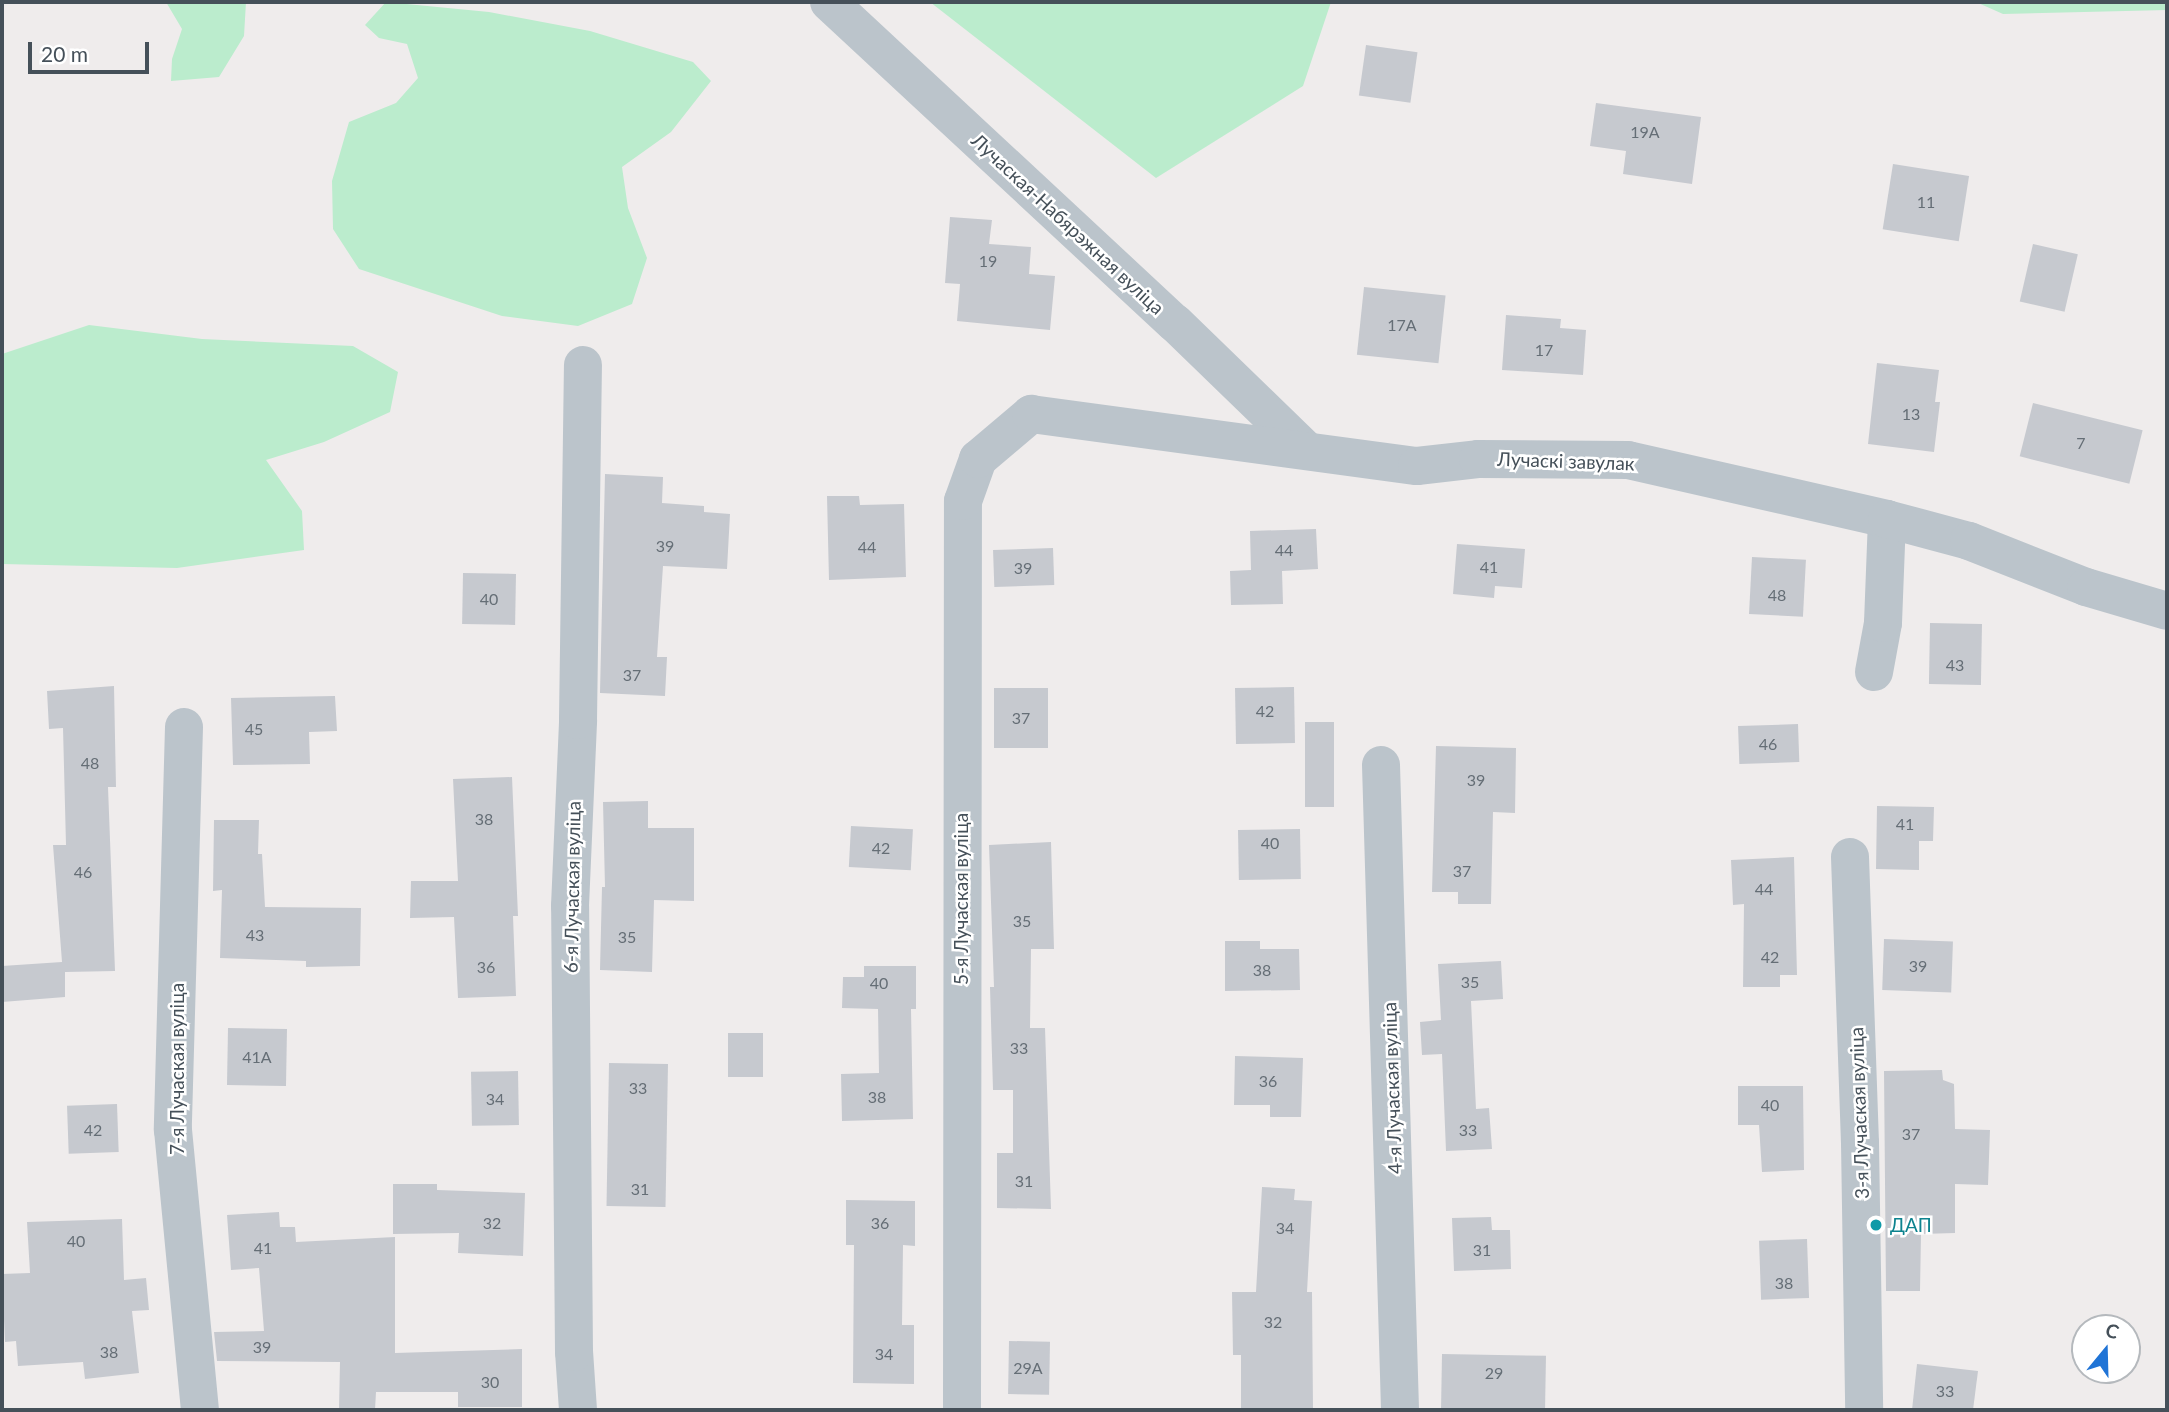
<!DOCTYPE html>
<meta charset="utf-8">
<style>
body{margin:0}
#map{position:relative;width:2169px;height:1412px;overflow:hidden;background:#efecec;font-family:Lato,sans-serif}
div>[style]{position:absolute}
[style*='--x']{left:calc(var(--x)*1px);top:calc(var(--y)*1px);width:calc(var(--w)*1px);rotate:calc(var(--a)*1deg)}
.green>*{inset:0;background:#bbeccd}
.building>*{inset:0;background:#c6c9cf;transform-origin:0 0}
.minor>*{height:38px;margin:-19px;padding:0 19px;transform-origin:19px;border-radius:19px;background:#bbc4cb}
.dots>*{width:19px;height:19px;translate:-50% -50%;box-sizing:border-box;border:4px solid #fff;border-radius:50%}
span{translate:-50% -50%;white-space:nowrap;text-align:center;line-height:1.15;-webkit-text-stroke:5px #fff;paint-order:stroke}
.number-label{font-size:16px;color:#656e76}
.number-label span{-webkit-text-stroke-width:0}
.street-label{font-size:19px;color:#455059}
.culture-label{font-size:19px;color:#0d838f}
.left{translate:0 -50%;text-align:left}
.frame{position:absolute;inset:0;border:4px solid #455059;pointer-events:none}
.north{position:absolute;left:2071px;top:1314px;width:70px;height:70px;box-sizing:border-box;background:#fff;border:2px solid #b5b9bd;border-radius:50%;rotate:19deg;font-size:19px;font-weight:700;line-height:28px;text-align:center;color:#455059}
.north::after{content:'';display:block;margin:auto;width:24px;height:32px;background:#2074d6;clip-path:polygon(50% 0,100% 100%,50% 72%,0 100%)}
.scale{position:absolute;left:28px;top:42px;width:121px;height:32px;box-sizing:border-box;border:4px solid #455059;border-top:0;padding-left:9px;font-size:21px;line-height:24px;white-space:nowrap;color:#455059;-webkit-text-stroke:5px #fff;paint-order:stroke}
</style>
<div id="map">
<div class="green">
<div style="clip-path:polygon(166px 2px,246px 2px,244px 36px,219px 77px,171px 81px,172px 59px,182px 29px)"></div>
<div style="clip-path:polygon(386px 2px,489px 12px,590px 31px,693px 62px,711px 81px,671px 132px,622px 167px,628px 208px,647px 258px,632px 304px,578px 326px,502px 316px,359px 269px,333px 229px,332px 181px,349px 122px,396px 103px,418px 78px,407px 44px,379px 38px,365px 25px)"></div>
<div style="clip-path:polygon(930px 2px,1331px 2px,1303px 86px,1156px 178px)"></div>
<div style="clip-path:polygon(1976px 2px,2167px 2px,2167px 10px,2003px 14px)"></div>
<div style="clip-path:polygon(89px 325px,202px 339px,353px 346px,398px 372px,390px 412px,324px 442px,266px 460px,302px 511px,304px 550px,177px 568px,2px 564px,2px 354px)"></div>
</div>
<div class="building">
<div style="left:1366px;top:45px;width:52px;height:51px;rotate:8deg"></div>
<div style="clip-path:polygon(1596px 103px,1701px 117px,1692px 184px,1623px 174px,1626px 151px,1590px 146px)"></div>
<div style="left:1893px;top:164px;width:77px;height:66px;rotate:9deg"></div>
<div style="clip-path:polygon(950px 217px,992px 220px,989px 244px,1031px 247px,1029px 274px,1055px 276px,1050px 330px,957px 321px,960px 284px,945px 283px)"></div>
<div style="left:2033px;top:244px;width:46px;height:59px;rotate:13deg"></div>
<div style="left:1364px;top:287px;width:82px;height:68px;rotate:6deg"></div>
<div style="clip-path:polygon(1506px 315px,1561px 319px,1560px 328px,1586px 330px,1583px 375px,1502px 370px)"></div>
<div style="clip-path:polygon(1877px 363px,1939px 370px,1935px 402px,1940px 402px,1934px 452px,1868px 444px)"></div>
<div style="left:2033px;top:403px;width:113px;height:55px;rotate:14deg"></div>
<div style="clip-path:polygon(605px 474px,663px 477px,662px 503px,704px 506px,704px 512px,730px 514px,727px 569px,663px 566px,657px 657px,667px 657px,665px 696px,600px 693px)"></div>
<div style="clip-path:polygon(827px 496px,859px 496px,860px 505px,904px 504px,906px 577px,829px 580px)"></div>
<div style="clip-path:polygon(1316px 529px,1318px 569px,1282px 571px,1283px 604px,1231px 605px,1230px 571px,1251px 570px,1250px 531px)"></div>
<div style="clip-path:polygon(1457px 544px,1525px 549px,1522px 588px,1495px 586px,1494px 598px,1453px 594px)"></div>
<div style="left:1053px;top:548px;width:37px;height:60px;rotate:88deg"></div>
<div style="left:1752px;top:557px;width:54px;height:57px;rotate:3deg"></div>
<div style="left:463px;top:573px;width:53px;height:51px;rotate:1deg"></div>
<div style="left:1930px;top:623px;width:52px;height:61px;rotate:1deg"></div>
<div style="clip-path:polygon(114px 686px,116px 787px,108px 787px,115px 971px,65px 972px,65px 997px,2px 1002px,2px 966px,62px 962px,53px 845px,66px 845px,63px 728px,49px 729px,47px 691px)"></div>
<div style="left:1294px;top:687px;width:56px;height:59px;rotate:89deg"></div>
<div style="left:994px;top:688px;width:54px;height:60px"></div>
<div style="clip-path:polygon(335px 696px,337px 731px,309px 732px,310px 764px,233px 765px,231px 698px)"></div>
<div style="left:1305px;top:722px;width:29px;height:85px"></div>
<div style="left:1798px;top:724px;width:38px;height:60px;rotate:88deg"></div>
<div style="clip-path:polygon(1436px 746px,1516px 748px,1515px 813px,1493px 812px,1491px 904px,1458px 904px,1458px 892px,1432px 892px)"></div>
<div style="clip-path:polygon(512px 777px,518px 916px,513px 916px,516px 996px,458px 998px,454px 917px,410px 918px,411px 881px,458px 881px,453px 779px)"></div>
<div style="clip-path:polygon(648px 801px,648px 828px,694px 828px,694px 901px,654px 900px,652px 972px,600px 970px,602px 887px,605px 887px,603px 802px)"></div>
<div style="clip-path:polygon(1877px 806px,1934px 807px,1933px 841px,1919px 841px,1919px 870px,1876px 869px)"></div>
<div style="clip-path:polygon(214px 820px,259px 820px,258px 854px,262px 854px,265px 907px,361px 908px,360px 966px,306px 967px,306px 961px,220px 958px,222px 890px,213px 891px)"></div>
<div style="left:851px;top:826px;width:62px;height:41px;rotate:3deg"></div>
<div style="left:1300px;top:829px;width:50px;height:62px;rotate:89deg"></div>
<div style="clip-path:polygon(1051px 842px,1054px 949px,1031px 949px,1030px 1028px,1045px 1028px,1051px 1209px,997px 1208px,997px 1153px,1013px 1153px,1013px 1090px,993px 1090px,990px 987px,994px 987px,989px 845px)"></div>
<div style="clip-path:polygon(1794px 857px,1797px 975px,1780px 975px,1780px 987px,1743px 987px,1744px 904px,1733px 905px,1731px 860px)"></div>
<div style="left:1884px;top:939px;width:69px;height:51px;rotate:2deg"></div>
<div style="clip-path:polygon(1225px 941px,1260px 941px,1260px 949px,1299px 949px,1300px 990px,1225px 991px)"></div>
<div style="clip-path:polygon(1501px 961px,1503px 999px,1471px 1001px,1476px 1109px,1489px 1108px,1492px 1149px,1446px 1151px,1442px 1054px,1422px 1055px,1420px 1022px,1441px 1020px,1438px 964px)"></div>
<div style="clip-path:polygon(864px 966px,916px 966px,916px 1009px,911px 1009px,913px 1119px,842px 1121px,841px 1074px,879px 1073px,878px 1009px,842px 1008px,843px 977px,864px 977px)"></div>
<div style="left:228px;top:1028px;width:59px;height:57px;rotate:1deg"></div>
<div style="left:728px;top:1033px;width:35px;height:44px"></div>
<div style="clip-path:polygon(1235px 1056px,1303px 1058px,1301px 1117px,1270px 1117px,1270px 1105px,1234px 1105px)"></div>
<div style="left:609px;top:1063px;width:59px;height:143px;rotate:1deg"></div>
<div style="clip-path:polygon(1942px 1070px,1943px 1080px,1954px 1084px,1955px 1129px,1990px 1130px,1988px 1185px,1955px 1184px,1955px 1233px,1921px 1234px,1920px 1291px,1886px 1291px,1884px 1071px)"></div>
<div style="left:518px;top:1071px;width:54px;height:47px;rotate:89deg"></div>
<div style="clip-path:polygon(1738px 1086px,1803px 1086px,1804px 1170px,1762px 1172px,1759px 1125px,1738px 1125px)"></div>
<div style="left:117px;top:1104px;width:48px;height:50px;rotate:88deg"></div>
<div style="clip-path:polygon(393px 1184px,437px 1184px,437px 1190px,525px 1193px,523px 1256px,458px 1253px,459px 1233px,393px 1234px)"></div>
<div style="clip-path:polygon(1262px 1187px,1295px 1189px,1294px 1200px,1312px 1201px,1307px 1292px,1312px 1292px,1313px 1410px,1241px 1410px,1241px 1355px,1233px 1355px,1232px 1292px,1256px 1292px)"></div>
<div style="clip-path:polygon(846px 1200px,915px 1201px,915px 1246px,903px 1245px,902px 1325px,914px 1325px,914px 1384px,853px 1383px,854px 1245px,846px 1245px)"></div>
<div style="clip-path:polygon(279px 1212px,280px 1227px,295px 1227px,296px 1242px,395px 1237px,395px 1353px,522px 1349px,522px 1407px,458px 1407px,458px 1392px,376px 1392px,375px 1410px,339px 1410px,340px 1362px,217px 1361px,214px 1332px,264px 1331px,259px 1268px,231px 1270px,227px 1215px)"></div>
<div style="clip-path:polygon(1491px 1217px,1492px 1230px,1510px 1230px,1511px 1269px,1454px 1271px,1452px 1218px)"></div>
<div style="clip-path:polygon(122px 1219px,124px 1280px,146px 1278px,149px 1310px,132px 1311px,139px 1373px,85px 1379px,83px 1362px,18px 1366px,16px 1341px,5px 1342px,2px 1274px,30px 1273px,27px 1222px)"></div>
<div style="left:1807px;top:1239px;width:59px;height:48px;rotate:88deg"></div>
<div style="left:1009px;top:1341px;width:41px;height:53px;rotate:1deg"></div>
<div style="left:1442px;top:1354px;width:104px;height:56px;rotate:1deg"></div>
<div style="clip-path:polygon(1917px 1364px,1978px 1371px,1973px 1410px,1912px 1410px)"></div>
</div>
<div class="minor">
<div style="--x:829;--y:2;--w:472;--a:42.9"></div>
<div style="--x:1175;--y:323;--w:182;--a:44.1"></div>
<div style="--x:1874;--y:672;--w:50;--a:-79.6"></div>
<div style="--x:1883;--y:623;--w:104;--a:-87.8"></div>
<div style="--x:184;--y:727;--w:403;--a:91.6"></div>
<div style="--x:173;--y:1130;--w:281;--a:84.5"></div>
<div style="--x:1381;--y:765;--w:645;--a:88.31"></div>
<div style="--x:1850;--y:857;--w:286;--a:88"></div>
<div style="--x:1860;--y:1143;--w:267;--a:89.1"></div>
<div style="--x:578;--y:1410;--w:58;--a:-93.9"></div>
<div style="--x:574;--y:1352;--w:446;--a:-90.5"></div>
<div style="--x:570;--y:906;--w:186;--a:-87.5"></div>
<div style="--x:578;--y:720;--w:355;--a:-89.2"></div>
<div style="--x:962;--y:1410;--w:909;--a:-89.94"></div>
<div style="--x:963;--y:501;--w:45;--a:-70.3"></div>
<div style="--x:978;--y:459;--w:70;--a:-40.3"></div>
<div style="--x:1031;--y:414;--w:389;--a:7.7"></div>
<div style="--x:1417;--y:466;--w:61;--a:-6.5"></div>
<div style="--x:1478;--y:459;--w:150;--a:0.4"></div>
<div style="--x:1628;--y:460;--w:266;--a:12.8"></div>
<div style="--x:1887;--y:519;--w:85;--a:15"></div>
<div style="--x:1969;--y:541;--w:126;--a:21.5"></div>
<div style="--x:2086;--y:587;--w:84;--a:16.5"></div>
</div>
<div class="dots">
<div style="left:1876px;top:1225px;background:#0f9aa8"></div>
</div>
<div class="number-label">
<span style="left:1645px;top:132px">19А</span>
<span style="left:1926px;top:202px">11</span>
<span style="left:988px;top:261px">19</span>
<span style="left:1402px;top:325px">17А</span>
<span style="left:1544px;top:350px">17</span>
<span style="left:1911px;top:414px">13</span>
<span style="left:2081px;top:443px">7</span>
<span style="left:665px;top:546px">39</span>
<span style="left:867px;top:547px">44</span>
<span style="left:1284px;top:550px">44</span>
<span style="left:1489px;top:567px">41</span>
<span style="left:1023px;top:568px">39</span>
<span style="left:1777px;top:595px">48</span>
<span style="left:489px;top:599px">40</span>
<span style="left:1955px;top:665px">43</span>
<span style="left:632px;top:675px">37</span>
<span style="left:1265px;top:711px">42</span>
<span style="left:1021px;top:718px">37</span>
<span style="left:254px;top:729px">45</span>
<span style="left:1768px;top:744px">46</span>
<span style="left:90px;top:763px">48</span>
<span style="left:1476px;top:780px">39</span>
<span style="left:484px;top:819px">38</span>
<span style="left:1905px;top:824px">41</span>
<span style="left:1270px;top:843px">40</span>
<span style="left:881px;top:848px">42</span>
<span style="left:1462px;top:871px">37</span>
<span style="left:83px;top:872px">46</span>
<span style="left:1764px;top:889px">44</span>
<span style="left:1022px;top:921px">35</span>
<span style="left:255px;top:935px">43</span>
<span style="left:627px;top:937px">35</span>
<span style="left:1770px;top:957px">42</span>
<span style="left:1918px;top:966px">39</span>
<span style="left:486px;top:967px">36</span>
<span style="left:1262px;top:970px">38</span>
<span style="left:1470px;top:982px">35</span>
<span style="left:879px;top:983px">40</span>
<span style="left:1019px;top:1048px">33</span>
<span style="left:257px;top:1057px">41А</span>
<span style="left:1268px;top:1081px">36</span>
<span style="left:638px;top:1088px">33</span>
<span style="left:877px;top:1097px">38</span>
<span style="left:495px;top:1099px">34</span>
<span style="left:1770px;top:1105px">40</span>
<span style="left:93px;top:1130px">42</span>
<span style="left:1468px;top:1130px">33</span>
<span style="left:1911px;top:1134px">37</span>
<span style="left:1024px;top:1181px">31</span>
<span style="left:640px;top:1189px">31</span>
<span style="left:492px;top:1223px">32</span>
<span style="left:880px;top:1223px">36</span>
<span style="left:1285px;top:1228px">34</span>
<span style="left:76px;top:1241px">40</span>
<span style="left:263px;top:1248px">41</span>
<span style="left:1482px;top:1250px">31</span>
<span style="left:1784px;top:1283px">38</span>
<span style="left:1273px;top:1322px">32</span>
<span style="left:262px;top:1347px">39</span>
<span style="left:109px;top:1352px">38</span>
<span style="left:884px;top:1354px">34</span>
<span style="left:1028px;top:1368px">29А</span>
<span style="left:1494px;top:1373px">29</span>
<span style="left:490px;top:1382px">30</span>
<span style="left:1945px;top:1391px">33</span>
</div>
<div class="street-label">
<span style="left:1068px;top:224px;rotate:43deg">Лучаская-Набярэжная вуліца</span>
<span style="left:1566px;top:461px;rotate:2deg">Лучаскі завулак</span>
<span style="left:572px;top:887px;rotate:-89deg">6-я Лучаская вуліца</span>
<span style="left:961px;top:899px;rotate:-90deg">5-я Лучаская вуліца</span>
<span style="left:177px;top:1069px;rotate:-90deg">7-я Лучаская вуліца</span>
<span style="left:1392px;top:1088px;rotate:-92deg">4-я Лучаская вуліца</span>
<span style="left:1859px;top:1113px;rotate:-92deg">3-я Лучаская вуліца</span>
</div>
<div class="culture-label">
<span class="left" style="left:1890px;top:1225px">ДАП</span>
</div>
<div class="frame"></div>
<div class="north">С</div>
<div class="scale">20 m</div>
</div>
